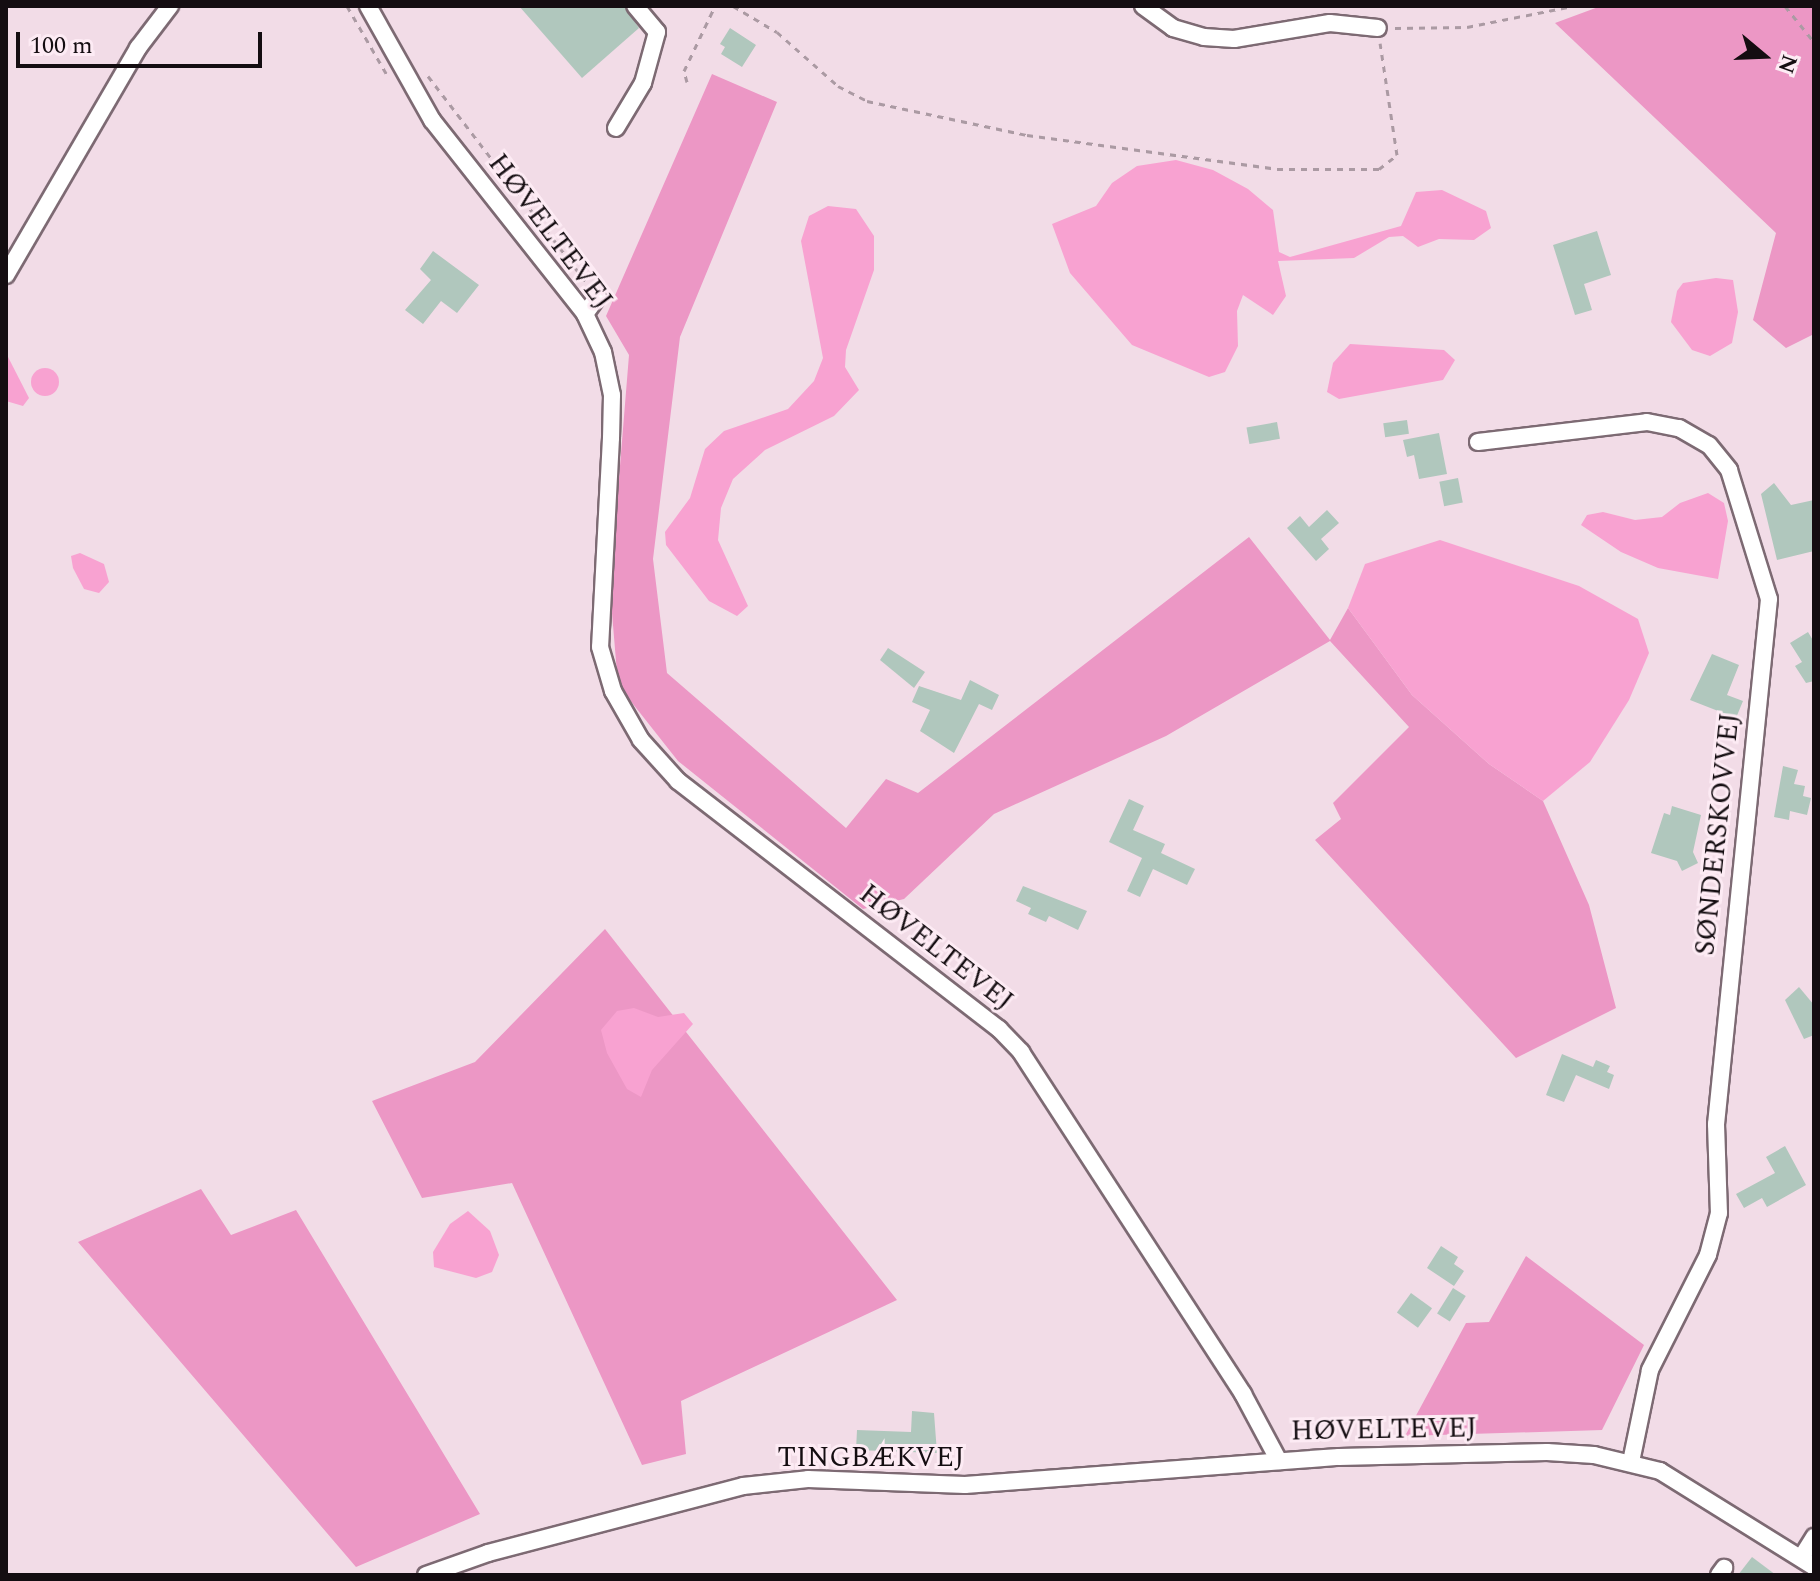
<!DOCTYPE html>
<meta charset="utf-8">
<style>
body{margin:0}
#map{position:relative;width:1820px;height:1581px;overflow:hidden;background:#f2dce7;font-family:Spectral,serif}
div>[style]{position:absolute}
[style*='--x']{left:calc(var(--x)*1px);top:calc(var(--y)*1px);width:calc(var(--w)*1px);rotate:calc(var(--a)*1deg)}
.forest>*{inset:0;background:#ec97c5}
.water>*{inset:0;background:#f8a2d1}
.round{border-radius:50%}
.building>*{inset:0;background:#b0c7bd;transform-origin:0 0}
.path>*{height:3px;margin-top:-1.5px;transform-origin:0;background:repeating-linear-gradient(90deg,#ab9aa3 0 6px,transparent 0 12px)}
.roads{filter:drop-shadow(2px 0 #7d6a73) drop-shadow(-2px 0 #7d6a73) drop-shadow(0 2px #7d6a73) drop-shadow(0 -2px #7d6a73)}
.minor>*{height:16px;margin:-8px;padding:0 8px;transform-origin:8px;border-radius:8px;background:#fff}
span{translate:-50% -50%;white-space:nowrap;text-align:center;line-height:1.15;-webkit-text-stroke:6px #fdebf4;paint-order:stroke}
.street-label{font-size:28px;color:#140d11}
.frame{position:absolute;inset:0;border:8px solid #140d11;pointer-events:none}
.north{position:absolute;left:1724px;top:16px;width:80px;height:80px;-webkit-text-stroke:6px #fdebf4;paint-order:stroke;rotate:109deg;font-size:22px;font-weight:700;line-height:32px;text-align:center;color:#140d11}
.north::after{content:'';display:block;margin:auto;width:28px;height:36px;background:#140d11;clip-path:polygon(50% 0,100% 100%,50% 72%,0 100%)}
.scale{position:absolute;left:16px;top:32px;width:246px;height:36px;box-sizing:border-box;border:4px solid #140d11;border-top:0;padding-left:10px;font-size:24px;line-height:28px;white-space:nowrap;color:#140d11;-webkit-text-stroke:6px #fdebf4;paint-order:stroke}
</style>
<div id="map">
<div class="forest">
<div style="clip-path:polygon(1601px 6px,1814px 6px,1814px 334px,1786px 348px,1753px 320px,1776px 233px,1555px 23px)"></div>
<div style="clip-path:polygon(712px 74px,777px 102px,680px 337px,653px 559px,667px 673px,846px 828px,886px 779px,918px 793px,1249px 537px,1330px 640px,1348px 608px,1412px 695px,1489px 764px,1543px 801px,1589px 905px,1616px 1008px,1516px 1058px,1315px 840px,1341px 819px,1333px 803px,1409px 727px,1330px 641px,1166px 736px,994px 814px,904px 899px,863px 909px,678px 761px,618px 685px,610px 589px,629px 355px,606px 316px)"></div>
<div style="clip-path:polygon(605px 929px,897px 1300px,681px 1401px,686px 1454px,642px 1465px,512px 1183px,422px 1198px,372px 1101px,475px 1062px)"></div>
<div style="clip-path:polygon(201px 1189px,231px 1235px,296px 1210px,480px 1514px,356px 1567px,78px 1242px)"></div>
<div style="clip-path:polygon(1526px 1256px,1644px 1345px,1602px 1430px,1405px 1436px,1466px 1323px,1489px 1322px)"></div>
</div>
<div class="water">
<div style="clip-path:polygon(1176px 160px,1213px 170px,1248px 189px,1273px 210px,1279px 252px,1290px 257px,1401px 226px,1416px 192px,1442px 190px,1486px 211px,1491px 228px,1474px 240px,1439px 239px,1418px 247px,1403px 236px,1389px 237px,1354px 258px,1278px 261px,1286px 296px,1273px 315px,1243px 295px,1237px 311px,1238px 346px,1225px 372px,1209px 377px,1132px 345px,1070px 273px,1052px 224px,1096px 206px,1112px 183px,1137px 166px)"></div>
<div style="clip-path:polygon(828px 206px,856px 209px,874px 236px,874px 270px,846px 350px,845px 367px,859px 390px,834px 416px,765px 450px,733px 479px,721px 508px,718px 540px,748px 606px,737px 616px,709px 601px,666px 545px,665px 532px,690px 498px,705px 449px,724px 431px,788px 409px,814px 381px,823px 358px,801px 241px,809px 216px)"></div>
<div style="clip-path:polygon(1716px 278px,1733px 280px,1738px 312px,1732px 343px,1710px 356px,1692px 350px,1671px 322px,1677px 291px,1683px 283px)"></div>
<div style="clip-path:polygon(1350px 344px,1444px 350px,1455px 360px,1443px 380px,1339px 399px,1327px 392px,1333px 363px)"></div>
<div style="clip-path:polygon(6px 353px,29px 398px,23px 406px,6px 401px)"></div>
<div class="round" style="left:31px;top:368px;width:28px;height:28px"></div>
<div style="clip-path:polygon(1708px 493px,1724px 503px,1728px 521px,1718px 579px,1658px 568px,1621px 552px,1581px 525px,1587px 515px,1603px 512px,1635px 520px,1662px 517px,1680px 503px)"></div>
<div style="clip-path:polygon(1440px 540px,1579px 586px,1638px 619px,1649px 653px,1629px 700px,1590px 762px,1543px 801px,1489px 764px,1412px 695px,1348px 608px,1365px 564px)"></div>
<div style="clip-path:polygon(80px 553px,104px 564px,109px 582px,99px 593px,84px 589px,73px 568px,71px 556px)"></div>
<div style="clip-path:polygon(634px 1008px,658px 1017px,684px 1013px,693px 1024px,652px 1070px,641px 1097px,627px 1089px,607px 1053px,601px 1030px,617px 1011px)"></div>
<div style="clip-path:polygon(468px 1211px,490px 1231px,499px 1255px,492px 1272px,476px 1278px,434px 1267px,433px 1252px,450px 1224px)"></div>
</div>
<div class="building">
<div style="clip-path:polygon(519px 6px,624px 6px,639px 28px,582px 78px)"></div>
<div style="clip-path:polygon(730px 28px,756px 45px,742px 67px,721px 54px,725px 47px,720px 44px)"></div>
<div style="clip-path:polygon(1597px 231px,1611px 275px,1584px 284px,1592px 310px,1575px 315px,1553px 245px)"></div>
<div style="clip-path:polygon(433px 251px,479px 285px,457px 313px,441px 301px,423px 324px,405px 310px,431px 280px,420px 269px)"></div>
<div style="left:1407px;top:420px;width:14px;height:24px;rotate:82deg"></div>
<div style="left:1277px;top:422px;width:17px;height:31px;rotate:80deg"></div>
<div style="clip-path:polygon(1439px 433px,1447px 474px,1419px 479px,1414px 455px,1407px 457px,1403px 440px)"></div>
<div style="left:1458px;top:478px;width:25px;height:19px;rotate:79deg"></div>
<div style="clip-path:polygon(1774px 483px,1791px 505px,1814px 500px,1814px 551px,1777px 560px,1761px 494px)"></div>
<div style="clip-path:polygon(1327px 510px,1339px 523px,1321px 539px,1329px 549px,1316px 561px,1287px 528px,1300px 516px,1309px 527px)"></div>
<div style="clip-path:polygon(1808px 632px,1814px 642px,1814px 681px,1806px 683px,1795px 666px,1802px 662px,1790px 643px)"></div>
<div style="clip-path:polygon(888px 648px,925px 672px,914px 688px,880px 660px)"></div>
<div style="clip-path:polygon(1712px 654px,1739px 665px,1727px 695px,1743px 701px,1736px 718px,1690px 700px)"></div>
<div style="clip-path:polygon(970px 680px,999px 695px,992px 710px,979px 704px,954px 753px,920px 731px,930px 710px,912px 702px,919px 686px,961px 700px)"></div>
<div style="clip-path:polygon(1783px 766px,1798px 770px,1794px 784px,1805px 786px,1803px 796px,1811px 798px,1807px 815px,1790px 811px,1789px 820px,1774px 817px)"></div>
<div style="clip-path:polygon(1129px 799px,1144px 806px,1133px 830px,1165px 844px,1161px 853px,1195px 869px,1187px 885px,1153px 869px,1140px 897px,1127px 891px,1142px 858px,1109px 842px)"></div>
<div style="clip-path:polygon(1672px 806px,1701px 815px,1693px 852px,1698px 863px,1682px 871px,1677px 861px,1651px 853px,1664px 813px,1670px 815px)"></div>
<div style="clip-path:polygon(1023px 886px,1087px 911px,1078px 930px,1049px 916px,1046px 922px,1028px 914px,1031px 908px,1016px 901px)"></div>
<div style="clip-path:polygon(1799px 987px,1814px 1005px,1814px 1035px,1804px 1039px,1785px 1000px)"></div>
<div style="clip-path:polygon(1562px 1054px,1593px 1067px,1596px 1060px,1610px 1066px,1607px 1072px,1614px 1075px,1609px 1089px,1576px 1075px,1564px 1102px,1546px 1095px)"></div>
<div style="clip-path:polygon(1785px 1146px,1806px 1185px,1767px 1207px,1762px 1198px,1744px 1208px,1736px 1194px,1775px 1173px,1766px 1157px)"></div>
<div style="clip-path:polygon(1441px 1246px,1458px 1257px,1454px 1264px,1464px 1271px,1454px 1286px,1427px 1268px)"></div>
<div style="left:1453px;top:1288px;width:15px;height:30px;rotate:32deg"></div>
<div style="left:1411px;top:1293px;width:26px;height:24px;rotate:36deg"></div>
<div style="clip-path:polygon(912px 1411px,934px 1413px,937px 1453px,856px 1450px,857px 1430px,911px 1432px)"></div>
<div style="clip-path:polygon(1752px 1557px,1776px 1575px,1738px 1575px)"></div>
</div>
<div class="path">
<div style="--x:347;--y:6;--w:78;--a:59.8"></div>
<div style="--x:733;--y:6;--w:51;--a:30.6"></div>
<div style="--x:777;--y:32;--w:81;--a:41.5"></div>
<div style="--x:838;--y:86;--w:33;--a:27"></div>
<div style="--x:867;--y:101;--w:164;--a:12"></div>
<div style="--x:1027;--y:135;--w:252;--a:7.7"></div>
<div style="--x:1277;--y:169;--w:102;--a:0"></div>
<div style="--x:1379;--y:169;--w:23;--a:-38"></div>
<div style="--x:1397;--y:155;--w:113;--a:-98.6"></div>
<div style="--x:1785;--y:6;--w:46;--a:51.1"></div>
<div style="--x:1395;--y:28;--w:72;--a:-0.8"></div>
<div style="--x:1467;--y:27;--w:108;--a:-11.2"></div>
<div style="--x:428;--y:76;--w:265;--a:52.5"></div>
<div style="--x:687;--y:82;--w:11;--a:-105"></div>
<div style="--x:684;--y:71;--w:72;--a:-64.5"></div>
</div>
<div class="roads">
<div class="minor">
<div style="--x:368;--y:6;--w:131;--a:60.7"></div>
<div style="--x:432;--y:120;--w:247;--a:51.7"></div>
<div style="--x:585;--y:314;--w:42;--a:64.7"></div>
<div style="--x:603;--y:352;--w:44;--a:78.2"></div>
<div style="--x:612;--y:395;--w:43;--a:91.3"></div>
<div style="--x:611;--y:438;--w:209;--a:93"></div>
<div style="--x:600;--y:647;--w:46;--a:73.5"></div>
<div style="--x:613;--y:691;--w:56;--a:60.3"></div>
<div style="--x:641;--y:740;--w:55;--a:47.9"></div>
<div style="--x:678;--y:781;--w:406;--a:37.7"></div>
<div style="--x:999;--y:1029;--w:32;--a:46"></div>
<div style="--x:1021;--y:1052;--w:408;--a:57"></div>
<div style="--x:1243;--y:1394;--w:76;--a:61.8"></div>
<div style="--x:1143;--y:6;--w:37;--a:36"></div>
<div style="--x:1173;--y:28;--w:32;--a:16"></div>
<div style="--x:1204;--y:37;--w:30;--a:4"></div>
<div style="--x:1234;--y:39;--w:97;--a:-9.5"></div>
<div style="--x:1330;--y:23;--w:48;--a:5.9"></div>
<div style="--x:616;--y:128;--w:52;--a:-59"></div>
<div style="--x:643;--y:83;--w:53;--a:-74.6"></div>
<div style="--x:657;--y:32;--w:34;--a:-130"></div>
<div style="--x:6;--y:275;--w:263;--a:-59.8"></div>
<div style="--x:138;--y:48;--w:53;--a:-52.7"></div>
<div style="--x:585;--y:314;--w:22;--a:-54"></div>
<div style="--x:1478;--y:442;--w:170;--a:-6.7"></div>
<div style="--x:1647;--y:422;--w:33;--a:11"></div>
<div style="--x:1679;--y:428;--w:34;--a:30"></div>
<div style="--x:1709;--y:445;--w:32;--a:51"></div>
<div style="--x:1729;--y:470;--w:135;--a:72.8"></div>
<div style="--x:1769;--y:599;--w:528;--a:95.76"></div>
<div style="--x:1716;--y:1124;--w:89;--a:88.1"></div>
<div style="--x:1719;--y:1213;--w:43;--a:104.7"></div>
<div style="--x:1708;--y:1255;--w:129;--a:116.8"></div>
<div style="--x:1650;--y:1370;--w:94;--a:101.7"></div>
<div style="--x:1801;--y:1558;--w:25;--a:-58"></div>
<div style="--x:426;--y:1575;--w:66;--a:-19.5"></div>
<div style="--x:488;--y:1553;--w:264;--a:-14.7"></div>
<div style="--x:743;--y:1486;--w:65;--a:-6.1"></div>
<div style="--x:808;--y:1479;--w:157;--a:2.2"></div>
<div style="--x:965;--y:1485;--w:375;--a:-4.3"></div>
<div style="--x:1339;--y:1457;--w:208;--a:-1.4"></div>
<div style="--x:1547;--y:1452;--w:47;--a:3.7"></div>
<div style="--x:1594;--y:1455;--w:68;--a:13.6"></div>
<div style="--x:1660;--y:1471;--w:181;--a:31.9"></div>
<div style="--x:1719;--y:1575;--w:9;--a:-54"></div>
</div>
</div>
<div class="street-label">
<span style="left:550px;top:232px;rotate:53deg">HØVELTEVEJ</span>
<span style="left:1718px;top:834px;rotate:-84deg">SØNDERSKOVVEJ</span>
<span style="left:936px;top:948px;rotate:38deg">HØVELTEVEJ</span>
<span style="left:1384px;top:1430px;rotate:-1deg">HØVELTEVEJ</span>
<span style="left:871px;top:1458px">TINGBÆKVEJ</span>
</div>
<div class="frame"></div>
<div class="north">N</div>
<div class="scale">100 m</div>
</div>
